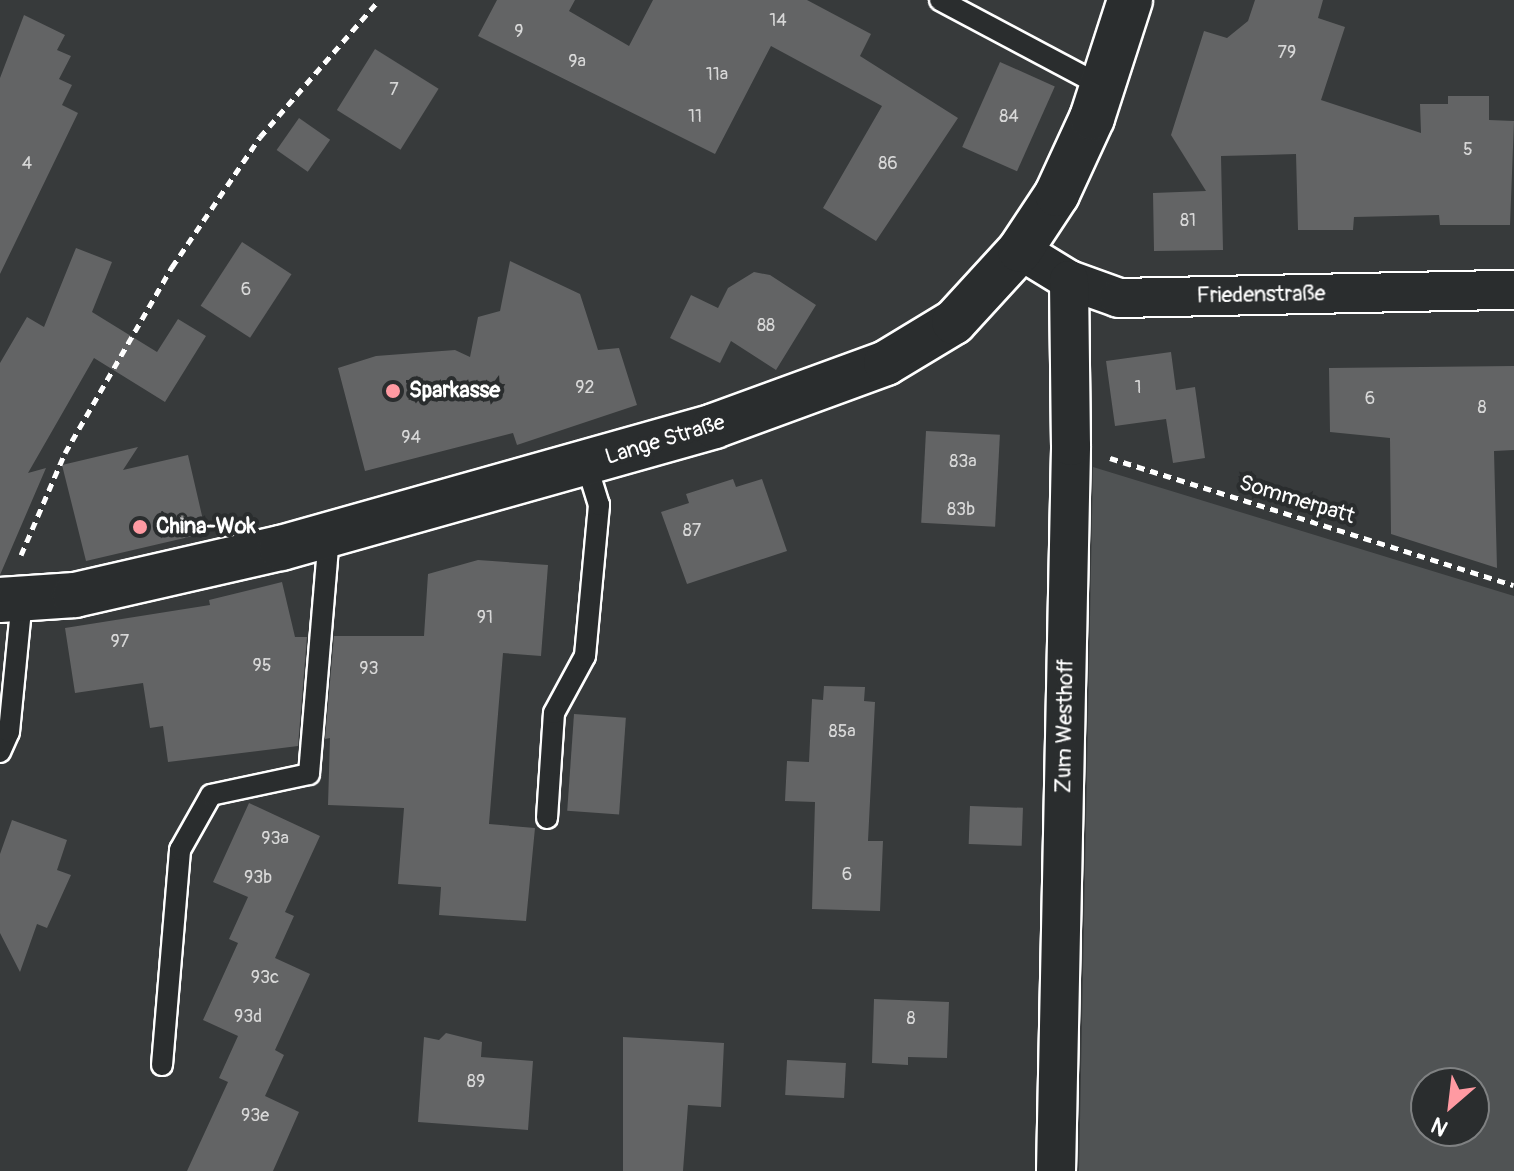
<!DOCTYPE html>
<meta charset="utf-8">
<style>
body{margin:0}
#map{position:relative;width:1514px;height:1171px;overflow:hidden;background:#373a3b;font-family:Pangolin,sans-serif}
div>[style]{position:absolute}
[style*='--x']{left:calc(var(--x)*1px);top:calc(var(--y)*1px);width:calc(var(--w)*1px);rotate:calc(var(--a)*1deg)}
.green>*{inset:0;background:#505354}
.building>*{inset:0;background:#636465;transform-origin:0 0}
.path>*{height:5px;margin-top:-2.5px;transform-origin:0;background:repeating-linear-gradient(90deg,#fff 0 8px,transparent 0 14px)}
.roads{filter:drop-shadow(2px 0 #fff) drop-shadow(-2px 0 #fff) drop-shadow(0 2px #fff) drop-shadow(0 -2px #fff)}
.lane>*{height:20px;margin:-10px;padding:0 10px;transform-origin:10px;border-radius:10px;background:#2a2d2e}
.street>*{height:38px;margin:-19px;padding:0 19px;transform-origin:19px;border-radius:19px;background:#2a2d2e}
.secondary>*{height:44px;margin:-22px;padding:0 22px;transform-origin:22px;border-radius:22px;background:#2a2d2e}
.dots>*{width:22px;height:22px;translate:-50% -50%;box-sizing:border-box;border:4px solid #2a2d2e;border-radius:50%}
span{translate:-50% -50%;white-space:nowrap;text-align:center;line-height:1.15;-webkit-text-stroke:8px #2a2d2e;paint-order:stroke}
.number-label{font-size:18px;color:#d8d8d8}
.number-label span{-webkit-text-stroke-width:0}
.street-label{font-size:22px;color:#fff}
.poi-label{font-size:22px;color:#fff;font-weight:700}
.left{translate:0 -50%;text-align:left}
.north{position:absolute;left:1410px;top:1067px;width:80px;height:80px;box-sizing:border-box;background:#2a2d2e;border:2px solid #7f8182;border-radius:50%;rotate:208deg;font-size:22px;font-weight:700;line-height:32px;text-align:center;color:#fff}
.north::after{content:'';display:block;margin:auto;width:28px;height:36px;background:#ff9aa2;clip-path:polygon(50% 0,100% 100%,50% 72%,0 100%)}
</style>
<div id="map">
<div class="green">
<div style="clip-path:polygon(evenodd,1093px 467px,1514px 596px,1514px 1171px,1079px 1171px,1093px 467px,1426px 1083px,1474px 1083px,1474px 1131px,1426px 1131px,1426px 1083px)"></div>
</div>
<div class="building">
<div style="clip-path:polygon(497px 0,575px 0,569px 11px,629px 46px,653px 0,807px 0,871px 34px,860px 56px,958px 118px,876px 241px,823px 208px,882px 106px,771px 46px,715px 154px,478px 36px)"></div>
<div style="clip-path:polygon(1255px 0,1323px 0,1318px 18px,1345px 27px,1321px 100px,1421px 133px,1420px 104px,1448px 104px,1448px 96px,1489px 96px,1489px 120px,1514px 121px,1510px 225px,1440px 225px,1439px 215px,1354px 217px,1353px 230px,1298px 230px,1296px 154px,1221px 156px,1223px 250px,1154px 251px,1153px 193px,1206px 191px,1171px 135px,1204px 31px,1227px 38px,1248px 21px)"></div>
<div style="clip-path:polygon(24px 15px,65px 35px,57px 50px,71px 56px,59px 79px,72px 85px,62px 105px,78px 113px,0 274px,0 78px)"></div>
<div style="left:375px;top:49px;width:75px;height:72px;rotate:32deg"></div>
<div style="left:1000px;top:62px;width:60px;height:93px;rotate:24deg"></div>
<div style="left:299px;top:118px;width:38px;height:39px;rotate:35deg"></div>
<div style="left:242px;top:242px;width:59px;height:76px;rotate:33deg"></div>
<div style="clip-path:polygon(76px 248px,112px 262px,92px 312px,157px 352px,178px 319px,206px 336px,165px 402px,94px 358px,28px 473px,46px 468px,0 575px,0 363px,27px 317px,44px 327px)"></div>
<div style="clip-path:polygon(510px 261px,580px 294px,598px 350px,619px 348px,637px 405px,517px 445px,513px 433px,365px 471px,338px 368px,376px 356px,455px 350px,470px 357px,478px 317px,500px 311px)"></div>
<div style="clip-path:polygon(754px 272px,770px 275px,816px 305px,776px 370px,731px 341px,720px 363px,670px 338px,691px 295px,718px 308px,728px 288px)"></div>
<div style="clip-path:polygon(1171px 352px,1176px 390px,1195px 387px,1205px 458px,1173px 463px,1166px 419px,1115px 426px,1106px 361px)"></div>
<div style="clip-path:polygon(1514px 366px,1514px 450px,1494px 451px,1497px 568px,1391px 534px,1390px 438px,1330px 432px,1329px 368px)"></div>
<div style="left:926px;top:431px;width:74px;height:92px;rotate:3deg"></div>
<div style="clip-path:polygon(138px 447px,123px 470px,188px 455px,206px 533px,86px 561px,62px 465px)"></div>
<div style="clip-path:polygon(733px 479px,736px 487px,762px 479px,787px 551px,687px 584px,661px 512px,689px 503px,686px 494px)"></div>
<div style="clip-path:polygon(478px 560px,548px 565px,541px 656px,503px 653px,489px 824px,535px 828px,526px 921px,439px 915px,441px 887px,398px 884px,404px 808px,328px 805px,330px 738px,325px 739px,334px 636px,424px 636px,428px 574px)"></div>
<div style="clip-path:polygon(282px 582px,295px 637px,307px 637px,298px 746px,168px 762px,163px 726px,150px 728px,143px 683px,75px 693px,65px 628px,210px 605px,209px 600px)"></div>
<div style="clip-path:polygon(824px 686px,865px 687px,864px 701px,875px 702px,868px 841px,883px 841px,880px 911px,812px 909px,815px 802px,785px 801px,787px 761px,809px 762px,812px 699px,823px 700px)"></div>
<div style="left:574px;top:714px;width:52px;height:97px;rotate:4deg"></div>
<div style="clip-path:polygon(249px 803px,320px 836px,285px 912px,294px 916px,275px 958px,310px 974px,275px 1050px,284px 1055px,265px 1096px,299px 1112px,273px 1171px,187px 1171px,228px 1082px,219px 1078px,238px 1036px,203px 1020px,238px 943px,229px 939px,248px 897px,213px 882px)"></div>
<div style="left:970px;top:806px;width:53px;height:38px;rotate:2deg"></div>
<div style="clip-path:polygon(12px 820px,67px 840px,57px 870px,71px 875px,47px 928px,37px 924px,20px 972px,0 933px,0 854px)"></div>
<div style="clip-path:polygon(874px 999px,949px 1002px,947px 1058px,908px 1057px,908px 1065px,872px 1063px)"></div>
<div style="clip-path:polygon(446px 1033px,482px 1042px,481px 1057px,533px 1061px,528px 1130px,418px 1122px,424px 1037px,439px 1040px)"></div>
<div style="clip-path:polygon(623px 1037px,724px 1043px,721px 1107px,688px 1105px,683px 1171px,623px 1171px)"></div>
<div style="left:787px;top:1060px;width:59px;height:35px;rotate:3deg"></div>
</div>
<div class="path">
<div style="--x:1110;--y:458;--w:423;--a:17.5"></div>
<div style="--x:21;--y:555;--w:111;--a:-66.7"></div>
<div style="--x:65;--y:453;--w:215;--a:-60.1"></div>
<div style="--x:172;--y:267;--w:157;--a:-55.9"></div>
<div style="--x:260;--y:137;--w:181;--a:-49"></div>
</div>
<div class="roads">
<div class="lane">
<div style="--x:940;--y:0;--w:183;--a:28"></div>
<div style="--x:0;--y:752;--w:22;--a:-66"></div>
<div style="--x:9;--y:732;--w:133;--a:-84.4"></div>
<div style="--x:547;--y:818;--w:105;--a:-86.2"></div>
<div style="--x:554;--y:713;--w:65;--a:-61.5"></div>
<div style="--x:585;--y:656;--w:152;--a:-84.7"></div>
<div style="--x:599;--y:505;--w:44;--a:-107.2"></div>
<div style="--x:162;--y:1065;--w:216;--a:-85.2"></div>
<div style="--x:180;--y:850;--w:63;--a:-60.6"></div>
<div style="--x:211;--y:795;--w:100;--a:-12.1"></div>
<div style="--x:309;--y:774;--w:240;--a:-85.2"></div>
</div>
<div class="street">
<div style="--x:1020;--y:250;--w:57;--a:31.5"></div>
<div style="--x:1069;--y:280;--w:53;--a:19.8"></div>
<div style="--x:1119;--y:298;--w:395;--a:-1.2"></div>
<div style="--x:1056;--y:1171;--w:725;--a:-88.81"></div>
<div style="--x:1071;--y:446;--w:166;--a:-90.7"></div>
</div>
<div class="secondary">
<div style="--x:0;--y:600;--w:75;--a:-3.8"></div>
<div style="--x:75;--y:595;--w:211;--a:-12.9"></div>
<div style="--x:281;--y:548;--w:450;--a:-15.7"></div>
<div style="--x:714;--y:426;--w:183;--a:-20.1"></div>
<div style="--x:886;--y:363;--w:79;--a:-31.1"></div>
<div style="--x:954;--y:322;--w:98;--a:-47.5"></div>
<div style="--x:1020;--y:250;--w:67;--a:-56.5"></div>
<div style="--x:1057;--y:194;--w:84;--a:-65.3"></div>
<div style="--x:1092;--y:118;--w:124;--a:-72.1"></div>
</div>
</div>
<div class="dots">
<div style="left:393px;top:391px;background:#ff9aa2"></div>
<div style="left:140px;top:527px;background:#ff9aa2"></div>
</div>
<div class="number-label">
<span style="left:778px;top:21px">14</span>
<span style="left:519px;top:32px">9</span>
<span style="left:1287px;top:53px">79</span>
<span style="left:577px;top:62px">9a</span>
<span style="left:717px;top:75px">11a</span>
<span style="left:394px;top:90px">7</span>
<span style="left:695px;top:117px">11</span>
<span style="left:1009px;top:117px">84</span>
<span style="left:1468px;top:150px">5</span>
<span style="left:27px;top:164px">4</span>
<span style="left:888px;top:164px">86</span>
<span style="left:1188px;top:221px">81</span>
<span style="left:246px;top:290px">6</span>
<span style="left:766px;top:326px">88</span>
<span style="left:585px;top:388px">92</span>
<span style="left:1138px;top:388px">1</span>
<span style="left:1370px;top:399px">6</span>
<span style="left:1482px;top:408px">8</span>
<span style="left:411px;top:438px">94</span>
<span style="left:963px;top:462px">83a</span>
<span style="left:961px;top:510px">83b</span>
<span style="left:692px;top:531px">87</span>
<span style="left:485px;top:618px">91</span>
<span style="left:120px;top:642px">97</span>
<span style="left:262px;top:666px">95</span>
<span style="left:369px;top:669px">93</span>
<span style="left:842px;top:732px">85a</span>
<span style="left:275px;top:839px">93a</span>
<span style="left:847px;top:875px">6</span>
<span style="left:258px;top:878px">93b</span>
<span style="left:265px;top:978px">93c</span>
<span style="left:248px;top:1017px">93d</span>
<span style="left:911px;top:1019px">8</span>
<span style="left:476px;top:1082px">89</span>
<span style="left:255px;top:1116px">93e</span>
</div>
<div class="street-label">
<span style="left:1261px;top:295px;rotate:-1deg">Friedenstraße</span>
<span style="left:665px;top:440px;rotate:-17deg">Lange Straße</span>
<span style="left:1297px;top:500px;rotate:17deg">Sommerpatt</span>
<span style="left:1065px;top:726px;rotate:-89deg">Zum Westhoff</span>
</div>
<div class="poi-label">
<span class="left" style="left:409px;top:391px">Sparkasse</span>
<span class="left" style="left:156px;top:527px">China-Wok</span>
</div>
<div class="north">N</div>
</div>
